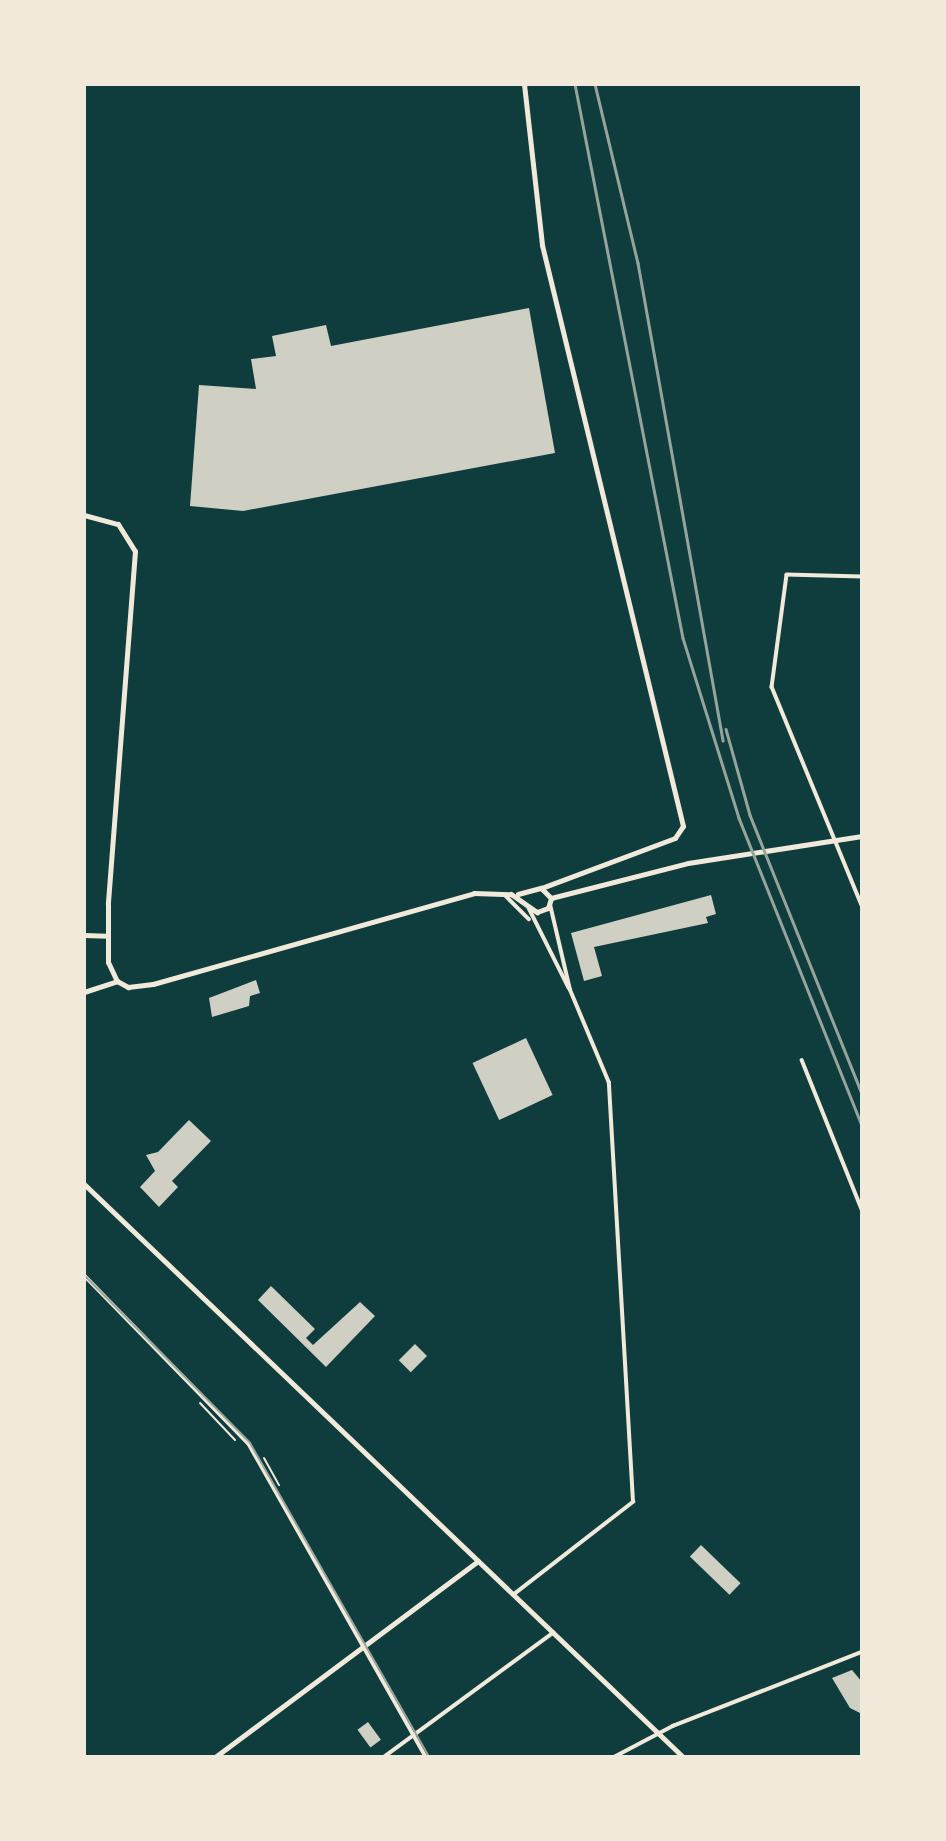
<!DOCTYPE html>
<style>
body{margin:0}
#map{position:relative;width:946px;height:1841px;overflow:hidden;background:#0f3d3e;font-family:"IBM Plex Sans",sans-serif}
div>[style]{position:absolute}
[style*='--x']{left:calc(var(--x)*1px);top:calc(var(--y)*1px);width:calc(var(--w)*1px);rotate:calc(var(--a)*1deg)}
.building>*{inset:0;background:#cfcfc3;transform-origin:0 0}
.path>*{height:2px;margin:-1px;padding:0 1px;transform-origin:1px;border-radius:1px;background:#f1e9da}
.minor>*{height:3.5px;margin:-1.75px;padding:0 1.75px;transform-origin:1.75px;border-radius:1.75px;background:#f1e9da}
.tertiary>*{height:5px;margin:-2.5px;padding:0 2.5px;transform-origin:2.5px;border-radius:2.5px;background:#f1e9da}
.tram>*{height:2px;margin:-1px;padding:0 1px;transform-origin:1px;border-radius:1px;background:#97a49c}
.rail>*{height:2.5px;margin:-1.25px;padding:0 1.25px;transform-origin:1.25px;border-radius:1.25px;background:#97a49c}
span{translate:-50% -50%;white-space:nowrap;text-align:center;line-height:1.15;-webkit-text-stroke:7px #f1e9da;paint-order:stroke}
.frame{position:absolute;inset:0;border:86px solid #f1e9da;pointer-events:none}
</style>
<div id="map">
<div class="building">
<div style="clip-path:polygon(529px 308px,555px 453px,243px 511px,190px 506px,199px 385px,256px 389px,251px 359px,276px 356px,272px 336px,326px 325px,331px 346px)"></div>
<div style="clip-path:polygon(711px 895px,716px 914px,706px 917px,708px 923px,594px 947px,602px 976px,584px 981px,571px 933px)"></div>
<div style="clip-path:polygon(256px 980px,260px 993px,250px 996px,249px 1006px,212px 1017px,209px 998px)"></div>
<div style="left:526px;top:1038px;width:63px;height:59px;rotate:65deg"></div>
<div style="clip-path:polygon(189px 1120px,211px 1141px,172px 1181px,178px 1187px,159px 1207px,140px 1187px,155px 1171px,146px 1155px,158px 1152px)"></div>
<div style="clip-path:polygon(271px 1286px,315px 1329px,306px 1338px,313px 1345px,360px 1302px,375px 1316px,326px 1367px,258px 1300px)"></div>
<div style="left:415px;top:1344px;width:17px;height:23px;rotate:45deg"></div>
<div style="left:701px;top:1545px;width:55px;height:16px;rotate:44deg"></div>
<div style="clip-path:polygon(852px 1670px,862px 1682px,862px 1714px,850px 1708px,832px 1678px)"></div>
<div style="left:368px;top:1722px;width:22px;height:13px;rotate:54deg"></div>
</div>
<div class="path">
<div style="--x:200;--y:1403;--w:51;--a:46.6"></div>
<div style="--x:264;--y:1458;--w:31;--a:61"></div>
</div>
<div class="minor">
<div style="--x:862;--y:577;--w:75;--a:-178.5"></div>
<div style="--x:787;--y:575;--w:113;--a:97.6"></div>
<div style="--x:772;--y:687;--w:236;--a:67.6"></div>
<div style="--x:505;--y:895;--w:34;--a:45"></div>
<div style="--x:529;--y:908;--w:89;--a:63.4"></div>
<div style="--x:802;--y:1060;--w:161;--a:68.1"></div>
<div style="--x:84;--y:1275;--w:236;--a:45.7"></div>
<div style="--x:249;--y:1444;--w:360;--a:60.5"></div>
<div style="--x:513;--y:1595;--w:152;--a:-37.8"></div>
<div style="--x:633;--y:1502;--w:420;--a:-93.3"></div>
<div style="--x:609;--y:1083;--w:101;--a:-112.8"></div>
<div style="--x:570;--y:990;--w:87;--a:-103.2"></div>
<div style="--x:384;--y:1757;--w:210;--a:-36.3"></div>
<div style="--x:614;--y:1757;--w:67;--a:-27.7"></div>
<div style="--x:673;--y:1726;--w:203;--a:-21.4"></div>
</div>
<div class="tertiary">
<div style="--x:524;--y:84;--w:162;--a:83.6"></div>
<div style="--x:542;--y:245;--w:598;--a:76.36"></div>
<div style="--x:683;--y:826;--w:14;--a:124"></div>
<div style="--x:675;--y:838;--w:143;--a:159.5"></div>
<div style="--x:84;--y:515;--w:35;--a:15"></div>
<div style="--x:118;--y:524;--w:32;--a:58"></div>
<div style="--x:135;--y:551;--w:354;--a:94.4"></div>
<div style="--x:108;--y:904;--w:58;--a:90"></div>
<div style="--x:108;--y:962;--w:21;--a:65"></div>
<div style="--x:117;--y:981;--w:13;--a:29"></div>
<div style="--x:128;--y:987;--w:25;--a:-7"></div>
<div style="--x:153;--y:984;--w:334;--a:-15.8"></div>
<div style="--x:474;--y:893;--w:37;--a:2"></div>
<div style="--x:511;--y:894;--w:32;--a:35"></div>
<div style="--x:537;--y:912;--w:12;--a:-20"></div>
<div style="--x:548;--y:908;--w:10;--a:-73"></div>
<div style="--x:518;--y:894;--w:24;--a:-15"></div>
<div style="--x:541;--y:888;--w:14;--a:45"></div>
<div style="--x:551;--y:898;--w:141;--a:-14.3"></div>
<div style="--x:688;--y:863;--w:176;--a:-8.8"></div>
<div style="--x:84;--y:935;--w:23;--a:2"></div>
<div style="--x:84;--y:992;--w:35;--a:-18"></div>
<div style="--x:84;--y:1184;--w:829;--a:43.73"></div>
<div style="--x:215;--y:1757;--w:328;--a:-36.7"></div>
</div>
<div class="tram">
<div style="--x:84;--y:1275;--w:236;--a:45.3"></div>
<div style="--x:250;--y:1443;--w:361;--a:60.3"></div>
</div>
<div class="rail">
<div style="--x:575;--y:84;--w:564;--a:78.97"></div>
<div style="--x:683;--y:638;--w:189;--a:72.7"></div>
<div style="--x:739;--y:818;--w:332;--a:68.2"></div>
<div style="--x:595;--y:84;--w:184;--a:76.5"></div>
<div style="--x:638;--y:263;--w:485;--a:79.9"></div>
<div style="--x:726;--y:729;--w:89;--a:74.4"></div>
<div style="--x:750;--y:815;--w:301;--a:68.1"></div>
</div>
<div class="frame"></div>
</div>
